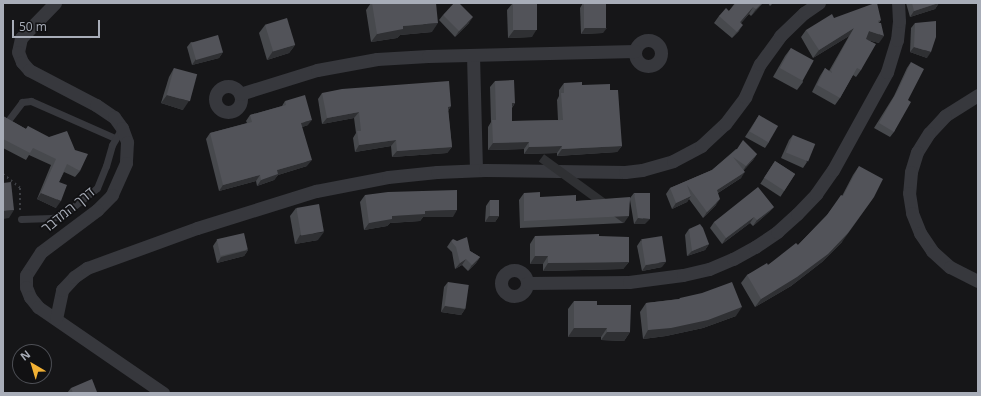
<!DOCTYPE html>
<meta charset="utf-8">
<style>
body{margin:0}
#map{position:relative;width:981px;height:396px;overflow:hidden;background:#161618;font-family:"Open Sans","Noto Sans Hebrew",sans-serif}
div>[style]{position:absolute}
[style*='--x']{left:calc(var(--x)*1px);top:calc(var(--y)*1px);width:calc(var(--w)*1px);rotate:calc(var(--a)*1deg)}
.path>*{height:2px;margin-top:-1px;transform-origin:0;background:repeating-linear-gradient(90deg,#3d3f44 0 2px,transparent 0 5px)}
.lane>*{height:7px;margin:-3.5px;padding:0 3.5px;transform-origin:3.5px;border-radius:3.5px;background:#37383d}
.street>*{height:13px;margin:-6.5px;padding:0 6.5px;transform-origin:6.5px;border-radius:6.5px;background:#37383d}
.street>.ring{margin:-6.5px;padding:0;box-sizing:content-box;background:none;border:13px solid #37383d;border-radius:50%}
.wall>*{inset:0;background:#47494d;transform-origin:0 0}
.shaded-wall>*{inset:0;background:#2f3033;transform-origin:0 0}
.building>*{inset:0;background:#525359;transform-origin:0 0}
span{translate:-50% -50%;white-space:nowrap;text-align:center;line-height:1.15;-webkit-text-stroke:3.5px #111113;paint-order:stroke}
.street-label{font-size:14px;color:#a8adb8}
.frame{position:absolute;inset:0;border:4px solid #a8adb8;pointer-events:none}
.north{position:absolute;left:12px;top:344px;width:40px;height:40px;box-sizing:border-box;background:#111113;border:1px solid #4d4f55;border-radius:50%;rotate:322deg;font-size:11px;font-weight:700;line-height:16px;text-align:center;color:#a8adb8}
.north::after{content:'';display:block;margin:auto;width:14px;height:18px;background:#f2b134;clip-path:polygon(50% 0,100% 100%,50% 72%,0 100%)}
.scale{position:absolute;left:12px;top:20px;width:88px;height:18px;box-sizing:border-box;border:2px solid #a8adb8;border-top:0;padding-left:5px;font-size:12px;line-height:14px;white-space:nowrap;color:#a8adb8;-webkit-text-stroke:3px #111113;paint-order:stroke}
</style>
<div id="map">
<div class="path">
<div style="--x:3;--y:174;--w:22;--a:39"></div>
<div style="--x:20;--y:188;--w:22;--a:90"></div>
</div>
<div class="lane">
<div style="--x:10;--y:118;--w:20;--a:-53"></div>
<div style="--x:22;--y:102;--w:9;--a:-6"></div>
<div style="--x:31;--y:101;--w:92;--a:23.8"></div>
<div style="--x:21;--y:219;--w:31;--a:-2"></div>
<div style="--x:52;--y:218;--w:11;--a:-15"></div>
<div style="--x:63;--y:215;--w:43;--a:-38.5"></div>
<div style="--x:97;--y:188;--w:24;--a:-68"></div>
<div style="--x:106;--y:166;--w:22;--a:-74"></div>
<div style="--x:112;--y:145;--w:20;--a:-60"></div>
</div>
<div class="street">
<div style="--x:55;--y:3;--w:49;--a:134.2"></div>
<div style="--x:21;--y:38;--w:14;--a:102"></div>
<div style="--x:18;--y:52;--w:11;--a:68"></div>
<div style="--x:22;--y:62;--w:11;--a:49"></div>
<div style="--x:29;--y:70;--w:76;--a:27.6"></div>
<div style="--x:96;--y:105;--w:22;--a:34"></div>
<div style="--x:114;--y:117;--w:14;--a:54"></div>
<div style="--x:122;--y:128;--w:15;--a:70"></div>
<div style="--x:127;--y:142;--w:21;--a:93"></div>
<div style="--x:126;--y:163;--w:35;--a:114"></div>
<div style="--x:112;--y:195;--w:21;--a:135"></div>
<div style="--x:97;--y:210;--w:70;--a:143.1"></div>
<div style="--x:41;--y:252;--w:27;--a:123"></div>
<div style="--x:26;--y:275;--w:12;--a:90"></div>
<div style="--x:26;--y:287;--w:11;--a:68"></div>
<div style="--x:30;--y:297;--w:13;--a:51"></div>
<div style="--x:38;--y:307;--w:152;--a:34.5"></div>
<div class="ring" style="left:635px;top:40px;width:13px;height:13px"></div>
<div style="--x:473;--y:55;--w:115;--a:88.5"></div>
<div class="ring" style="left:215px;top:86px;width:13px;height:13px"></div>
<div style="--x:240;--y:94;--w:81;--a:-17.3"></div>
<div style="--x:317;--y:70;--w:61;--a:-10.4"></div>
<div style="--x:377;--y:59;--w:51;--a:-3.4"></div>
<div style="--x:428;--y:56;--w:207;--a:-1.4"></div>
<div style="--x:978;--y:95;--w:39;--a:148"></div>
<div style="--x:945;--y:116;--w:23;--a:133"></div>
<div style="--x:929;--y:133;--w:22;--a:122"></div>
<div style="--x:917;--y:152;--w:21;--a:107"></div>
<div style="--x:911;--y:172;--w:21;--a:95"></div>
<div style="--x:909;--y:193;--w:20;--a:81"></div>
<div style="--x:912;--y:213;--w:22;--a:68"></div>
<div style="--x:920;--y:233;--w:22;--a:56"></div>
<div style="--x:932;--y:251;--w:24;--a:42"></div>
<div style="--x:950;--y:267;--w:31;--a:27"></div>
<div class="ring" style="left:501px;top:270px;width:13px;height:13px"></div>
<div style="--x:527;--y:283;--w:102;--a:-0.6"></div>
<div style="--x:629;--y:282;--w:54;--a:-7.4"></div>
<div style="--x:683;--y:275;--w:27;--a:-13"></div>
<div style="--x:709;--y:269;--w:26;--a:-23"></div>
<div style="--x:733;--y:259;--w:25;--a:-29"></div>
<div style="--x:755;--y:247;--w:27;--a:-34"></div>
<div style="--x:777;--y:232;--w:27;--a:-42"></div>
<div style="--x:797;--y:214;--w:28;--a:-46"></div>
<div style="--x:816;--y:194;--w:29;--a:-55"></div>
<div style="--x:833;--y:170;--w:112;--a:-61.1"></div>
<div style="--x:887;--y:72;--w:34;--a:-73"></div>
<div style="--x:897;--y:40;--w:19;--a:-84"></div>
<div style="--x:899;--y:21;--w:18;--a:-93"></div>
<div style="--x:56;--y:319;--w:30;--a:-78"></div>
<div style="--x:62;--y:290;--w:18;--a:-47"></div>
<div style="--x:74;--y:277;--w:16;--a:-35"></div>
<div style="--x:87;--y:268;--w:117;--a:-20"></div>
<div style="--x:197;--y:228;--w:125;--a:-17.3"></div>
<div style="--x:316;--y:191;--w:73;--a:-11"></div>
<div style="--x:388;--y:177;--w:49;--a:-5.8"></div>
<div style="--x:437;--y:172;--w:48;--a:-2.4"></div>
<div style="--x:485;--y:170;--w:140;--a:0.8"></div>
<div style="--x:625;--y:172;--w:17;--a:-7"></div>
<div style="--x:642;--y:170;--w:32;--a:-16"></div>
<div style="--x:673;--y:161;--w:32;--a:-28"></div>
<div style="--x:701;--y:146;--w:33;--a:-43"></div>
<div style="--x:725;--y:124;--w:34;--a:-53"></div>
<div style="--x:745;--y:97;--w:36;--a:-66"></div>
<div style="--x:760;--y:64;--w:34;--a:-54"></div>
<div style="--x:780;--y:36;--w:33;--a:-44"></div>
<div style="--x:804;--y:13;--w:18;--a:-34"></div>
</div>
<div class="wall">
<div style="clip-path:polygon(371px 3px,399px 3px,432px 32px,400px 35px,397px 38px,371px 42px,366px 10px)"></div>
<div style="clip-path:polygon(513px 3px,537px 3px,532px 37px,508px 38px,507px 10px)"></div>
<div style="clip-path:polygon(583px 3px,606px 3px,603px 33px,581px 34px,580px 8px)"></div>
<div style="clip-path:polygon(735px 3px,763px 3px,751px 16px,749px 14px,741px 23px,739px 31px,732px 38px,714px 23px,719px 16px,729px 11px)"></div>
<div style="clip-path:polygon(768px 3px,773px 3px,770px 6px)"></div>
<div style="clip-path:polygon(906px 3px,939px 3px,935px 9px,910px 17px)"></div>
<div style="clip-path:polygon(443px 15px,469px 23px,455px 37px,439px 20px)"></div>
<div style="clip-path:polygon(881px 20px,879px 23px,879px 43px,868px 40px,861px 70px,856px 77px,853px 75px,840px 98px,835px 105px,812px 92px,820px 76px,825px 68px,829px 71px,849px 36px,813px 58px,801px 37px,806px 30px)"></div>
<div style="clip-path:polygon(915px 23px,927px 58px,910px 52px,911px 28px)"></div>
<div style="clip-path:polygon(265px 25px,295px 45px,289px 53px,267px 60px,259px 33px)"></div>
<div style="clip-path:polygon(191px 42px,223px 52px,219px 58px,192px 65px,187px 47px)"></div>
<div style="clip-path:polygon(791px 48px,803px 82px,797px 90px,773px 77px,785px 56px)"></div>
<div style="clip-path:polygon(911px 62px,894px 132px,890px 137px,874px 128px,894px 96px,907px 68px)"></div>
<div style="clip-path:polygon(174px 68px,183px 110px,161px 103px,169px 77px)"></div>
<div style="clip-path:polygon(495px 81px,515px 103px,512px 108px,512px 121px,558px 120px,557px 100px,559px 96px,559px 90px,564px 83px,582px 85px,610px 90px,622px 146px,617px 152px,557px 156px,557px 153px,524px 154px,524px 149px,488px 150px,488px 127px,491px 122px,490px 87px)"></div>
<div style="clip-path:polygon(322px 93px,451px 106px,448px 111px,452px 147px,447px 153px,392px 157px,391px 146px,355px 152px,353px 138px,356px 133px,354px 118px,322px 124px,318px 99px)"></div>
<div style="clip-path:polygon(285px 101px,308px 125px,302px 127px,307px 166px,278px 175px,274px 180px,257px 186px,256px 181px,219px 191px,206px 139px,210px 133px,247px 123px,246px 121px,250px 115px,282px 106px)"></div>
<div style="clip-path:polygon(759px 115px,769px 142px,765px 148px,745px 137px)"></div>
<div style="clip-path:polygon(3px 116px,26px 129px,28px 126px,80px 171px,75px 177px,64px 172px,59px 182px,56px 208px,37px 199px,51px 165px,29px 155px,26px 160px,3px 148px)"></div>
<div style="clip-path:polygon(793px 135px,807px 162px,803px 168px,781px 158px,789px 140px)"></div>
<div style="clip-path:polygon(736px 149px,757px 154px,753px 160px,744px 170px,741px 178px,718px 193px,716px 205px,703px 218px,689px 199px,687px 202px,672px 209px,666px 194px,670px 188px,712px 170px)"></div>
<div style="left:775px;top:161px;width:24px;height:27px;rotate:33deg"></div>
<div style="clip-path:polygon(859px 166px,842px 242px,822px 262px,791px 286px,755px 307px,741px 283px,747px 275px,768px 265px,798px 245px,827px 215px,842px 196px,853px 175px)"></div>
<div style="clip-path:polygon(524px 193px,540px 197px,576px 201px,630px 198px,634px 193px,645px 224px,634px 224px,630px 200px,624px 223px,520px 228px,519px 200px)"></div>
<div style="clip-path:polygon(365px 195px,453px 217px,423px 217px,420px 221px,390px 223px,387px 226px,364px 230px,360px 202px)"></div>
<div style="clip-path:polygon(490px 200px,499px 216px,495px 222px,485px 222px,486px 206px)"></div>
<div style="clip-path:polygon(774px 207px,769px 212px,753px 226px,750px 223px,722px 244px,710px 228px,714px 222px)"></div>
<div style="clip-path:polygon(296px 208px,318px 240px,295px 244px,290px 216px)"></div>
<div style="clip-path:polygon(689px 229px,709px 244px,705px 250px,687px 256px,685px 235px)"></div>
<div style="clip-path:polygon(535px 236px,599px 236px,629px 262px,623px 269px,543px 271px,543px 264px,530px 264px,530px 244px)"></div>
<div style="clip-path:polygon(217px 240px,248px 250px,244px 256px,217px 263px,213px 246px)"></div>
<div style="clip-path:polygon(641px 240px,662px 267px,642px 271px,637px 246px)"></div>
<div style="clip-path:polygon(451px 241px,470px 251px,480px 257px,476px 263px,468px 271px,462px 265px,455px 269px,452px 252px,447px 247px)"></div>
<div style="clip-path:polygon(448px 282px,465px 309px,461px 315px,441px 312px,444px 287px)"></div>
<div style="clip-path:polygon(680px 298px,736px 316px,703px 328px,666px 336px,643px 339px,640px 312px,646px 303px,679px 299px)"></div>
<div style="clip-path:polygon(574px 301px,597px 305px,630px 332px,624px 341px,601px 340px,601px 337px,568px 337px,568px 309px)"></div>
<div style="clip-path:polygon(71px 388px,97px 392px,96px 393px,67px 393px)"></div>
</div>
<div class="shaded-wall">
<div style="clip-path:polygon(762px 3px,763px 3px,751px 16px,756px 9px)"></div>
<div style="clip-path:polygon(939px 3px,935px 9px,910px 17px,914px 11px)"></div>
<div style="clip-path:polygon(753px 7px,749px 14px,736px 29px,740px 22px)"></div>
<div style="clip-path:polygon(473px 17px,469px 23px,455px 37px,459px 31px)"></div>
<div style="clip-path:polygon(438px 23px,432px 32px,400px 35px,397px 38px,371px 42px,377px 34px,403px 26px)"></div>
<div style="clip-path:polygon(743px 25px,739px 31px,732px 38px,737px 32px)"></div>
<div style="clip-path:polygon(585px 28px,607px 28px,603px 33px,581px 34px)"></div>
<div style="clip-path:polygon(854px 28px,849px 36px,813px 58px,819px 50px)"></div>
<div style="clip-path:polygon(537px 29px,532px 37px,508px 38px,514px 30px)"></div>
<div style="clip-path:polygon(869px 31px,884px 36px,879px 43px,864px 39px)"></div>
<div style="clip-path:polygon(295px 45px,289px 53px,267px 60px,273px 51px)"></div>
<div style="clip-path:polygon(914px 47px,931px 52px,927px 58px,910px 52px)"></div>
<div style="clip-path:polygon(223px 52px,219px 58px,192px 65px,196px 59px)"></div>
<div style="clip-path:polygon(167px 95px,189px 101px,183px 110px,161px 103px)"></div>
<div style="clip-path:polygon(512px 103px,515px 103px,510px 110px)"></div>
<div style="clip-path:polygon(451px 106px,447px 113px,448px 107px)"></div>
<div style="clip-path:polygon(359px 112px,354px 118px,322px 124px,327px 118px)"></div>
<div style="clip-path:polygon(312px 120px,308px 125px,297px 129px,301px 123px)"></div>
<div style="clip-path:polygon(396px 140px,391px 146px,355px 152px,359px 145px)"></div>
<div style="clip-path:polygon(529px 142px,524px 149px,488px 150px,493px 143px)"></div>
<div style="clip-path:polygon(562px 146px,557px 153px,524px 154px,529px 147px)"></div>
<div style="clip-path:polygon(622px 146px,617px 152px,557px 156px,562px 149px)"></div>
<div style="clip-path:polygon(452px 147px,447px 153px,392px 157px,397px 151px)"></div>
<div style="clip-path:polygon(757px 154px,753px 160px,742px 172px,746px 166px)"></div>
<div style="clip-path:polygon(312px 160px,307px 166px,278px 175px,274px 180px,257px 186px,261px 180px,277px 170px)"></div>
<div style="clip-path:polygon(745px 172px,741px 178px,713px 196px,717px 190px)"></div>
<div style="clip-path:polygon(260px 175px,256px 181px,219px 191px,223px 185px)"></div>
<div style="clip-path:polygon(41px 193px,61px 201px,56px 208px,37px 199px)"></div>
<div style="clip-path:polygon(691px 196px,687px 202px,672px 209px,676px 203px)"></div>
<div style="clip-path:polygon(874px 197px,842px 242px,822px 262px,791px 286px,755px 307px,761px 299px)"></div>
<div style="clip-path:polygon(720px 199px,716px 205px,703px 218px,707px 212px)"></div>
<div style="clip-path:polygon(774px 207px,769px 212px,753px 226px,757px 220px)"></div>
<div style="clip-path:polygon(14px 210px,9px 218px,3px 219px,3px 211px)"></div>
<div style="clip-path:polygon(457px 210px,453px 217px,423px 217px,420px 221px,390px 223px,387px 226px,364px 230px,369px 223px,392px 216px,425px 211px)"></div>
<div style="clip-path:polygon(489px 216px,499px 216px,495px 222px,485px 222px)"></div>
<div style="left:629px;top:216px;width:9px;height:105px;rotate:126deg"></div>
<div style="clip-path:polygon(754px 217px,750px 223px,722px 244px,726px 238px)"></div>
<div style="clip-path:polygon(638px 218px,650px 219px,645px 224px,634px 224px)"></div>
<div style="clip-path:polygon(324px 232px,318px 240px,295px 244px,300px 235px)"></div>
<div style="clip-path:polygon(709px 244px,705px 250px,687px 256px,692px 251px)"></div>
<div style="clip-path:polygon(248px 250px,244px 256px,217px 263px,221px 257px)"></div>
<div style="clip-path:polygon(535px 256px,548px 256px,543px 264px,530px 264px)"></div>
<div style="clip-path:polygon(480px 257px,476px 263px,468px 271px,472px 265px)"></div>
<div style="clip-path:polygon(466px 259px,462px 265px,455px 269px,460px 263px)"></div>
<div style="clip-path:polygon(629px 262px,623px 269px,543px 271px,548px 263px)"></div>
<div style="clip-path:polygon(666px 262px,662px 267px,642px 271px,646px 265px)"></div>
<div style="clip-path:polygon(445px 306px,465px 309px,461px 315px,441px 312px)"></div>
<div style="clip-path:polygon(742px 307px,736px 316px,703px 328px,666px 336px,643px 339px,648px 330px)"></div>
<div style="clip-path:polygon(574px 328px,607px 328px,601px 337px,568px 337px)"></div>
<div style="clip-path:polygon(607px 332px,630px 332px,624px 341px,601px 340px)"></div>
</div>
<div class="building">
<div style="clip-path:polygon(372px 3px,436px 3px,438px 23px,403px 26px,403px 29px,377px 34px)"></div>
<div style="clip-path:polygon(454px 3px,459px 3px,473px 17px,459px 31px,443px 15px)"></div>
<div style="left:513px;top:3px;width:24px;height:27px"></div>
<div style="left:584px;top:3px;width:22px;height:25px"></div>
<div style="clip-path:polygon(736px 3px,762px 3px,756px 9px,753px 7px,740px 22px,743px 25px,737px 32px,719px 16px,726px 8px,729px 11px)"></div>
<div style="clip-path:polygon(875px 3px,877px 3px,881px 20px,878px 21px,878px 23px,881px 23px,884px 36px,869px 31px,866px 39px,876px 44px,861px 70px,857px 68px,840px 98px,817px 85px,825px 68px,832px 73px,831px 70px,854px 28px,819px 50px,806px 30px,832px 14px,834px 18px)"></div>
<div style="clip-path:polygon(912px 3px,938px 3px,914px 11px)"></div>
<div style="left:287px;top:18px;width:28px;height:23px;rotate:73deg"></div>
<div style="clip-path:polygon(936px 21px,936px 37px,931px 52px,914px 47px,915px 23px)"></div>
<div style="left:218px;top:35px;width:18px;height:28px;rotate:74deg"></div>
<div style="left:791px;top:48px;width:26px;height:23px;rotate:29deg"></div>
<div style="clip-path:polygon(911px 62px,924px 69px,908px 100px,911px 102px,894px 132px,879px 123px,898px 90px)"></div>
<div style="left:174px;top:68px;width:24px;height:28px;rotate:15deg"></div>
<div style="clip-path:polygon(514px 80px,515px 103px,512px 103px,512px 121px,563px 120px,561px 93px,564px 93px,564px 83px,582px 82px,582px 85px,610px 84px,610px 90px,618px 90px,622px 146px,562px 149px,562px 146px,529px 147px,529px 142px,493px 143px,492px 120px,496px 120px,495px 81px)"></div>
<div style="clip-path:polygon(449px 81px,451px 106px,448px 107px,452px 147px,397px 151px,396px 140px,359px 145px,357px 131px,361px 131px,359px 112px,327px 118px,322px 93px,342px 89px)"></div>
<div style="clip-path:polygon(305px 95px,312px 120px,301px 123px,312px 160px,277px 170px,278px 174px,261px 180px,260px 175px,223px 185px,210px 133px,252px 122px,250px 115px,286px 105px,285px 101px)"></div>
<div style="left:759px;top:115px;width:22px;height:19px;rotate:30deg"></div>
<div style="clip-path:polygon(3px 116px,26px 129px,28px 126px,49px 137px,67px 131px,75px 150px,88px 154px,80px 171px,67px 164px,59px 182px,67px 185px,61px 201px,41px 193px,56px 159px,33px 148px,30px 153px,3px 139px)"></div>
<div style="left:793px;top:135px;width:24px;height:19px;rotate:22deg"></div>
<div style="clip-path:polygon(743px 140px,757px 154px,746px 166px,733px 157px,745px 172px,717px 190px,720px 199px,707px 212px,687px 185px,691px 196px,676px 203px,670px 188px,712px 170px,737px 149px)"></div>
<div style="left:775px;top:161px;width:24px;height:20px;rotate:33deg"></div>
<div style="clip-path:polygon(859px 166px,883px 179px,874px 197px,848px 233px,828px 254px,797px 277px,761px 299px,747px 275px,767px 263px,768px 265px,796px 243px,798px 245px,827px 215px,841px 195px,843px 196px)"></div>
<div style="clip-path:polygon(11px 182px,14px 210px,3px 211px,3px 183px)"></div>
<div style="clip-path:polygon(758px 187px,774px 207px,757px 220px,754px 217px,726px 238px,714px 222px)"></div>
<div style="clip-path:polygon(457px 190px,457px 210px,425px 211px,425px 214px,392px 216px,392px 219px,369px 223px,365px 195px,388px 192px)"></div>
<div style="clip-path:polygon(540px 192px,540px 197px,576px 195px,576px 201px,630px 197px,629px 216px,524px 221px,524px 193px)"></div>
<div style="clip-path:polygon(634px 193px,650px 193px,650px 219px,638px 218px)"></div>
<div style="left:490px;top:200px;width:9px;height:16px"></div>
<div style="left:319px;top:204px;width:28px;height:23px;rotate:80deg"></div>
<div style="clip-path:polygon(700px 224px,703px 228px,709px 244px,692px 251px,689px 229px)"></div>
<div style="left:244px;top:233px;width:17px;height:28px;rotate:77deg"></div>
<div style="clip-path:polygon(599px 234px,599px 236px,629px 237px,629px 262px,548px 263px,548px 256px,535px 256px,535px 236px)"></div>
<div style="left:662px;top:236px;width:26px;height:21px;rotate:81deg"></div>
<div style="clip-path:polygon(467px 237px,470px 251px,480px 257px,472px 265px,466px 259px,460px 263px,456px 247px,451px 241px,453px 239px,457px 241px)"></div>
<div style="left:448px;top:282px;width:21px;height:24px;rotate:8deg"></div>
<div style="clip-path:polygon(732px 282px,742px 307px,708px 320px,671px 328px,648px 330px,646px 303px,680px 299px,680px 298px,702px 293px)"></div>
<div style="clip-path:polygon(574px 301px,597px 301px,597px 305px,631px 305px,630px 332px,607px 332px,607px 328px,574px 328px)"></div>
<div style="clip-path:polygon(92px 379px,97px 392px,94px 393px,73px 393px,71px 388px)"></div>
</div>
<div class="street-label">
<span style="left:68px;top:210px;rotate:-39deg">דרך המדבר</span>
</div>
<div class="frame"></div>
<div class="north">N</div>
<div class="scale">50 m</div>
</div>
